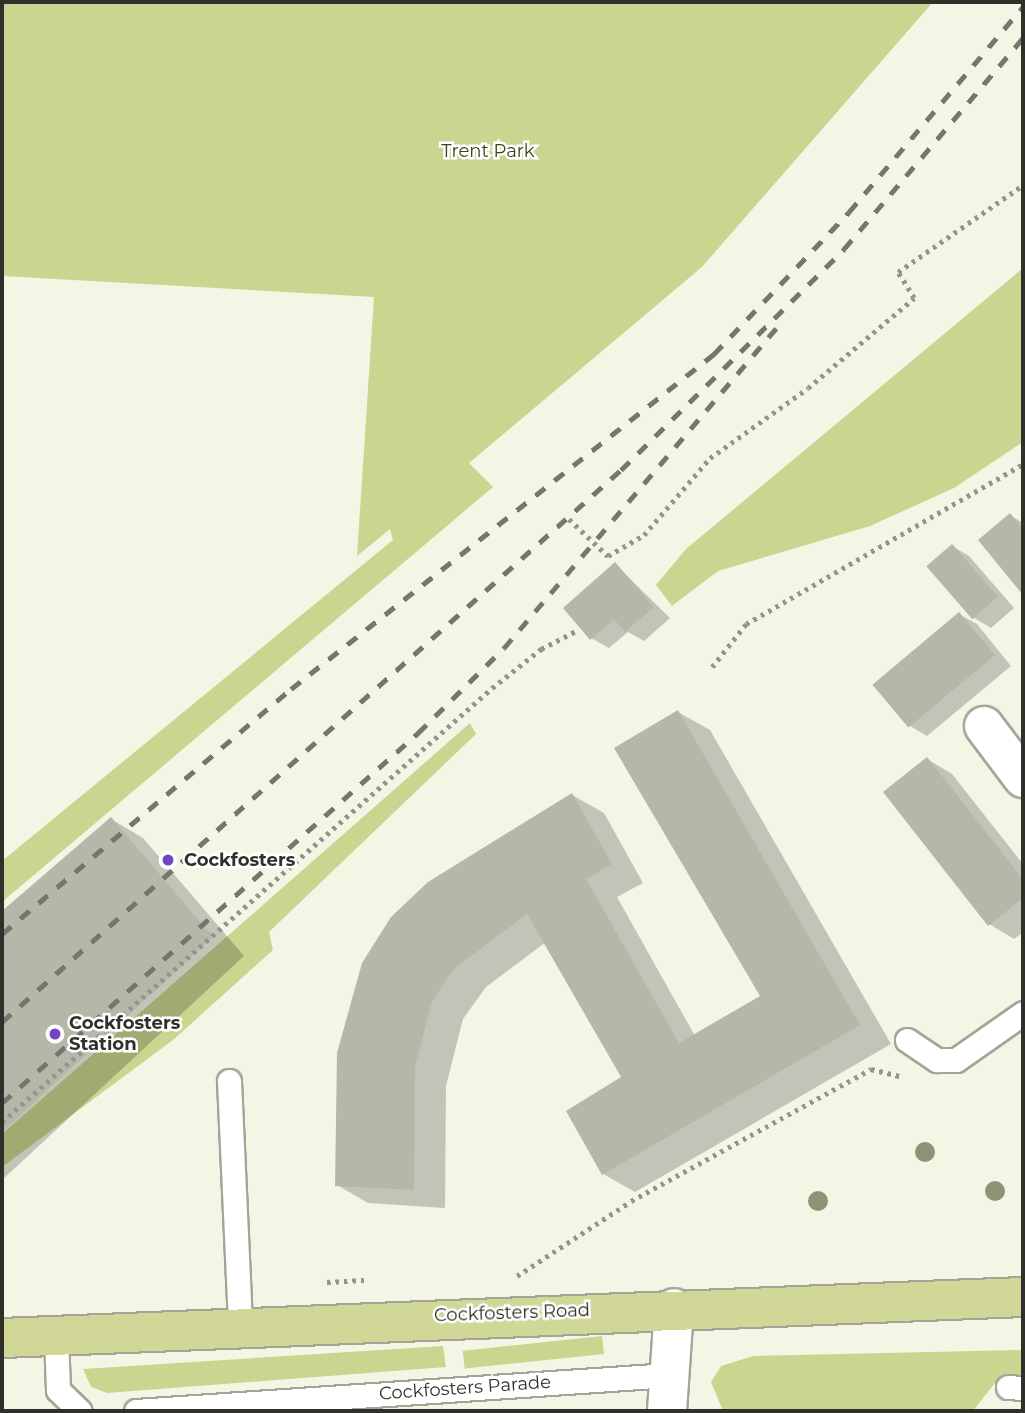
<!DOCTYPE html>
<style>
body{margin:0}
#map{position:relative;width:1025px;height:1413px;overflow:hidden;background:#f3f6e5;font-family:Montserrat,sans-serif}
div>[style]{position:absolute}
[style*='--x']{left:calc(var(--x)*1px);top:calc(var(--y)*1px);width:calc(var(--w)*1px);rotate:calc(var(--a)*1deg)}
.green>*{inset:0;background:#cbd58f;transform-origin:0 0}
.shadow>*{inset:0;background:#0003}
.building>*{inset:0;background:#b5b8a9;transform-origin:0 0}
.path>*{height:4.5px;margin-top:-2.25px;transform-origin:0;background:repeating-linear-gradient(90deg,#94968a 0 3.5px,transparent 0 8.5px)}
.roads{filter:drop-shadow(2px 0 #a3a697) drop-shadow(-2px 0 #a3a697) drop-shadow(0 2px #a3a697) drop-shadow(0 -2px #a3a697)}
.lane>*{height:23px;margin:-11.5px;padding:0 11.5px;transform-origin:11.5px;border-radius:11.5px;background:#fff}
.street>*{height:38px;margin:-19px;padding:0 19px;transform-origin:19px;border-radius:19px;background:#fff}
.primary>*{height:38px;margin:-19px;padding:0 19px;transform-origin:19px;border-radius:19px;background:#d1d797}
.rail>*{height:5px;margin-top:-2.5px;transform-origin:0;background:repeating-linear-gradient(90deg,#75766c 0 12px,transparent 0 24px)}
.trees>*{width:20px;height:20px;margin:-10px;border-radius:50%;background:#8f9376}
.dots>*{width:19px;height:19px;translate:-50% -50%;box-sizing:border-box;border:4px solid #fff;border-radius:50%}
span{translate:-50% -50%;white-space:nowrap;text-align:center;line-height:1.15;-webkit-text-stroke:5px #fff;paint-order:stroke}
.park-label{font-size:18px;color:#3e421b}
.poi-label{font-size:18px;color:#2f3029;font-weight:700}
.left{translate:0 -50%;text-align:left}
.street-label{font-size:18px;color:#2f3029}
.frame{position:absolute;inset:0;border:4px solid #2f3029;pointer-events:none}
</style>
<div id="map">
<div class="green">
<div style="clip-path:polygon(2px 2px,933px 2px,702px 267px,469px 463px,493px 487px,2px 902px,2px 861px,393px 540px,390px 529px,357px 556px,374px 297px,2px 276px)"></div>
<div style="clip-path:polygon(1023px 268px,1023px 442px,954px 488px,870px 526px,718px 571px,672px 606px,656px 585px,686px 549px)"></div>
<div style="clip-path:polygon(470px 723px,476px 734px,269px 932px,273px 950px,173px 1040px,2px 1167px,2px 1134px)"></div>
<div style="left:602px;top:1336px;width:18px;height:140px;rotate:84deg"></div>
<div style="clip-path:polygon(443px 1346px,446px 1367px,107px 1393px,91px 1387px,83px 1369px)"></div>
<div style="clip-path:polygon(1023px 1350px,1023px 1375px,1002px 1374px,973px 1411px,723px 1411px,711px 1382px,721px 1366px,753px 1356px)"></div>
</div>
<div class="shadow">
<div style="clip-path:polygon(1010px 515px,1023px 523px,1023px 592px,981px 540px)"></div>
<div style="clip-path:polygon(952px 546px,969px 556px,1014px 608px,991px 628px,974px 618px,929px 566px)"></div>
<div style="clip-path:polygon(615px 564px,670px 618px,644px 641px,628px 632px,609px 648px,591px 638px)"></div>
<div style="clip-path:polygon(959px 614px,977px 624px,1011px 666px,927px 736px,910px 726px)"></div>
<div style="clip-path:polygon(678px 712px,710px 730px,891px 1044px,635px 1192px,603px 1174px,624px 1077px,546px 942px,486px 987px,463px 1019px,446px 1086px,445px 1208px,368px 1203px,337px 1185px,339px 1054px,572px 795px,604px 813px,643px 883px,617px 897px,695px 1036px,762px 997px)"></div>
<div style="clip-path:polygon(927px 759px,952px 774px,1023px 864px,1023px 932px,1014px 939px,989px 924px)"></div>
<div style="clip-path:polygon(111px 819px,143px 838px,244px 956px,2px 1180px,2px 913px)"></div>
</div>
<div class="building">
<div style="clip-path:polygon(1010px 513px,1023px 529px,1023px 595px,978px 540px)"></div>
<div style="left:952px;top:544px;width:70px;height:34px;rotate:49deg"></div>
<div style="clip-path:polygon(615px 562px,654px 607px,625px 632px,614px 619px,590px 640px,563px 608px)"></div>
<div style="left:959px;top:612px;width:56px;height:113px;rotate:50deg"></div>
<div style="clip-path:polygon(678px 710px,860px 1025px,602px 1175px,566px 1111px,621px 1077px,527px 914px,454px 969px,432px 1001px,415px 1067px,414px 1190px,335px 1186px,337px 1053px,362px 963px,391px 917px,428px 882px,572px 793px,612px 864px,586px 879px,679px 1043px,760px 996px,614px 748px)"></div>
<div style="clip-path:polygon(927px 757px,1023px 879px,1023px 898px,988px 926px,883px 792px)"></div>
<div style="clip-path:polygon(111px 817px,213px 937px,2px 1132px,2px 911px)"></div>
</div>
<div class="path">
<div style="--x:569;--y:519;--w:54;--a:43.5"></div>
<div style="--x:608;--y:556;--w:42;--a:-30.3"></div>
<div style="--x:644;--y:535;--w:101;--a:-49.4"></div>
<div style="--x:710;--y:458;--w:120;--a:-35.5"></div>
<div style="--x:808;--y:388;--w:139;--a:-40.3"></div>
<div style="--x:914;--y:298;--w:31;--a:-122"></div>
<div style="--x:898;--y:272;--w:152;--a:-34.8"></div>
<div style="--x:712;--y:667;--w:55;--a:-51.7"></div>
<div style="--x:746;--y:624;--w:320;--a:-30"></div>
<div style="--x:2;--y:1122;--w:655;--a:-41.53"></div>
<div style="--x:492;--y:688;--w:63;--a:-38.5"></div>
<div style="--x:541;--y:649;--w:42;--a:-27.2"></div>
<div style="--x:517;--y:1276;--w:136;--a:-33.3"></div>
<div style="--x:631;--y:1201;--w:274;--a:-28.8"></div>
<div style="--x:871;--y:1069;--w:30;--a:14"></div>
<div style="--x:327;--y:1282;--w:37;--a:-3"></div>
</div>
<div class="roads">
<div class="lane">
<div style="--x:907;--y:1040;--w:36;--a:34"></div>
<div style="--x:937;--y:1060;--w:19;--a:0"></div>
<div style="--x:956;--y:1060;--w:82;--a:-35"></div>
<div style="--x:229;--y:1081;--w:245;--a:87.4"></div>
<div style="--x:56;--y:1335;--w:55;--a:87.9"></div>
<div style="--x:58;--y:1390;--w:30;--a:44"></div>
<div style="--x:1008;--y:1387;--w:15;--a:4"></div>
<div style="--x:136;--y:1411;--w:534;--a:-3.86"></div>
</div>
<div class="street">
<div style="--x:984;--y:726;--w:65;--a:53.1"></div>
<div style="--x:667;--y:1411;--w:103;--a:-86.1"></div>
</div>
<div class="primary">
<div style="--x:2;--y:1338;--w:1022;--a:-2.3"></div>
</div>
</div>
<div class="rail">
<div style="--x:2;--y:934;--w:379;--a:-40.3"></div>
<div style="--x:291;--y:689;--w:540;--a:-38.38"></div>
<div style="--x:714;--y:354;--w:196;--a:-46.4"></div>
<div style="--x:849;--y:212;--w:269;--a:-49.7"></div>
<div style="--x:2;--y:1022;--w:829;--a:-41.73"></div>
<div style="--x:621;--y:470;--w:314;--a:-44.7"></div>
<div style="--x:844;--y:249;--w:277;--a:-49.7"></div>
<div style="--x:2;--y:1103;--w:557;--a:-41.65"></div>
<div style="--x:418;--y:733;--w:121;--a:-44.7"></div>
<div style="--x:504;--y:648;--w:424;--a:-49.6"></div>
</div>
<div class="trees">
<div style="left:925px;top:1152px"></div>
<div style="left:995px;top:1191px"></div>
<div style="left:818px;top:1201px"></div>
</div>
<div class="dots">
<div style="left:168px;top:860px;background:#7047c0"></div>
<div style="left:55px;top:1034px;background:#7047c0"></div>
</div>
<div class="park-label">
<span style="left:488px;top:151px">Trent Park</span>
</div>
<div class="poi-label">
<span class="left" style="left:184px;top:860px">Cockfosters</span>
<span class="left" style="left:69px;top:1034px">Cockfosters<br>Station</span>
</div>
<div class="street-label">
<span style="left:512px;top:1313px;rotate:-2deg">Cockfosters Road</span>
<span style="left:465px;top:1388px;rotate:-4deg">Cockfosters Parade</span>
</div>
<div class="frame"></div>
</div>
